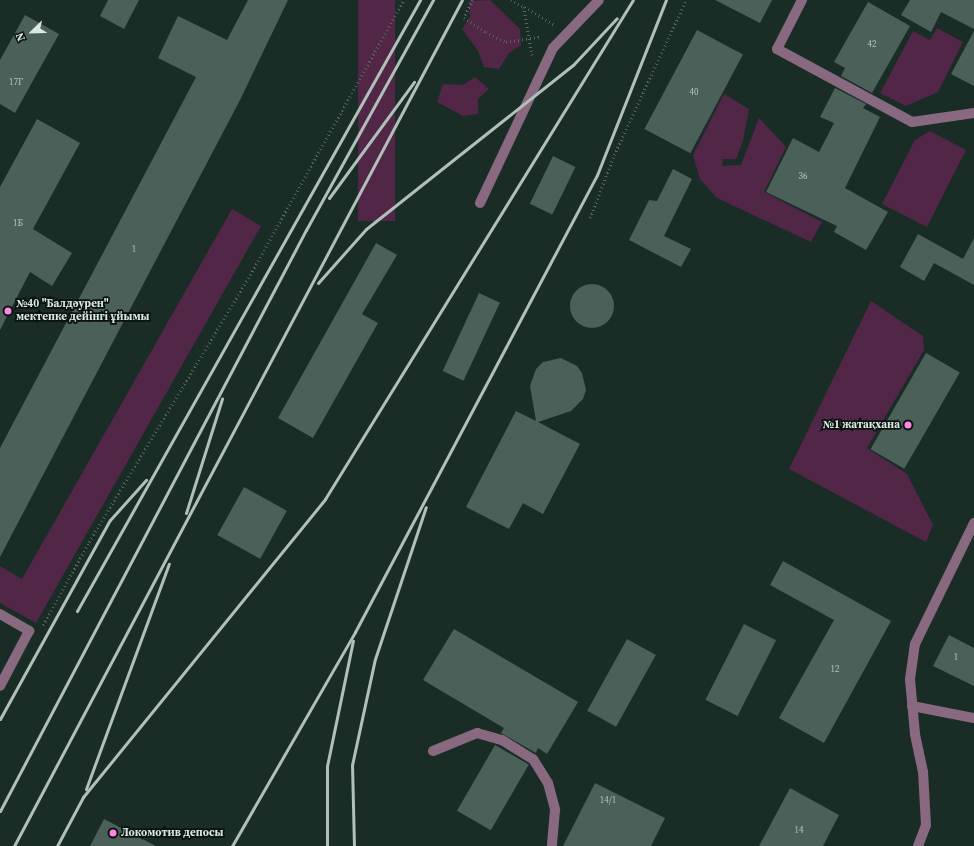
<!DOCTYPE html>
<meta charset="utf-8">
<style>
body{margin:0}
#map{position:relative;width:974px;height:846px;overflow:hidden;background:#192d26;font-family:"Source Serif 4",serif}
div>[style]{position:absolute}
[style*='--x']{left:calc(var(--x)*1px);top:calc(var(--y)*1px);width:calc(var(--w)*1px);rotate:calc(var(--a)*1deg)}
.green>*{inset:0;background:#512646;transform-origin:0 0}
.building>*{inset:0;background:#4b6058;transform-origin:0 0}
.round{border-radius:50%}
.path>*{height:2.5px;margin-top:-1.25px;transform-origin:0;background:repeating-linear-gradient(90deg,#54665f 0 1px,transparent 0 4px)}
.minor>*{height:10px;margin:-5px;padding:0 5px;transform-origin:5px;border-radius:5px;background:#88697f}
.rail>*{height:3px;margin:-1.5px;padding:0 1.5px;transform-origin:1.5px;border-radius:1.5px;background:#b1bfba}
.dots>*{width:11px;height:11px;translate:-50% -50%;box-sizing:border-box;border:2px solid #0a1310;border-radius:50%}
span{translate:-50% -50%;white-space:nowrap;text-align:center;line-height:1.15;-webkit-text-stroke:3.5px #0a1310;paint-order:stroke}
.number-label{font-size:9px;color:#b6c5c0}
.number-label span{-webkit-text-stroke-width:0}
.poi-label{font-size:11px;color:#dae7e2;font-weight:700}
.left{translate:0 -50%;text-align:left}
.right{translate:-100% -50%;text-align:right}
.north{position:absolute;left:12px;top:12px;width:40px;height:40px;-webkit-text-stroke:3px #0a1310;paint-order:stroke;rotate:247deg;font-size:11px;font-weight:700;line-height:16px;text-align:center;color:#dae7e2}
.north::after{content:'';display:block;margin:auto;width:14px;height:18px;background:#dae7e2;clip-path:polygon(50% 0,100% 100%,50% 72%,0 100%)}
</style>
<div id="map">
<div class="green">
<div style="left:358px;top:0;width:37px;height:221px"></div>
<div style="clip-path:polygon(490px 0,520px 29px,521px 45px,509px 53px,499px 69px,484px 67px,478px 51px,462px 29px,470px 17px,469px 1px)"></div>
<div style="clip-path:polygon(937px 28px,963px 42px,938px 92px,906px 106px,880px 93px,913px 31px,930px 40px)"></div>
<div style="clip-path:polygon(475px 77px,489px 89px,478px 99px,478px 114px,463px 116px,437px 102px,443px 84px,463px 85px)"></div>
<div style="clip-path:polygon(724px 94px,749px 109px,743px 141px,736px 159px,723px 159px,722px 166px,741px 165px,759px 118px,786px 147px,764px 192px,822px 222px,811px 242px,717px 198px,700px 179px,693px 155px)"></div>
<div style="clip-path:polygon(930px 131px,966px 150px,927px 227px,882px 204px,915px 140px)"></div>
<div style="clip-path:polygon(232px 209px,261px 226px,36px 623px,0 603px,0 566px,22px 579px)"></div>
<div style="clip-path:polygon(871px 301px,923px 336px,924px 350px,867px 448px,907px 474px,933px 525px,926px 542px,789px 469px)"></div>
</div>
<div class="building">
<div style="clip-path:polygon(108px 0,139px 0,124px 29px,100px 16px)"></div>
<div style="clip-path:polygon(248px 0,288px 0,240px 100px,0 557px,0 448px,196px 77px,158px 58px,178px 16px,227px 40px)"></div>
<div style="clip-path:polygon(715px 0,772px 0,760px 23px)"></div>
<div style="clip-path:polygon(910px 0,974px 0,974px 29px,941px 12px,931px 32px,901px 15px)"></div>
<div style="clip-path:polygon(868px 2px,910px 26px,872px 93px,841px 76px,845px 68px,834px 62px)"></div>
<div style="clip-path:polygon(25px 15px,59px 34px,15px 113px,0 104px,0 60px)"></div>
<div style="left:697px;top:30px;width:52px;height:112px;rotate:28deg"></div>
<div style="clip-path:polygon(974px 31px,974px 86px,951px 74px)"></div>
<div style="clip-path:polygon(835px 88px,866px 104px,863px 108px,880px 117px,845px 188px,888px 212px,866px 250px,834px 232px,837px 226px,766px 192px,793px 138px,819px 152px,834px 123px,820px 117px)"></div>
<div style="clip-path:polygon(37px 119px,80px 143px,33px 229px,72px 253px,52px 286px,30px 272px,0 330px,0 187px)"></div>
<div style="left:553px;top:156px;width:25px;height:53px;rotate:26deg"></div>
<div style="clip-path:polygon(673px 169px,692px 179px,664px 236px,691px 249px,681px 267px,629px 240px,649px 200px,657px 201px)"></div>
<div style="clip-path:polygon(918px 234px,963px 259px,974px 238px,974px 285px,934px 263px,924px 281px,900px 267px)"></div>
<div style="clip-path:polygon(376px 243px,397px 255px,362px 314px,378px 323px,313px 438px,278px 418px)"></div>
<div class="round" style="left:570px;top:284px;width:44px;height:44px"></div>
<div style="left:479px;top:293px;width:23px;height:86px;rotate:25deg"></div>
<div style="left:926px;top:353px;width:39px;height:111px;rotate:30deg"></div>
<div style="clip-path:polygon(561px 358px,577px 366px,582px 373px,586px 390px,583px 399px,571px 411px,538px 422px,580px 444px,543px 514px,523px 503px,509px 529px,466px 507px,516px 411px,536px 421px,530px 386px,536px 369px,543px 362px)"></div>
<div style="left:244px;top:487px;width:49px;height:55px;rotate:29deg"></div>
<div style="clip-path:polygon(783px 561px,891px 621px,824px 743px,779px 718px,834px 620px,770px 585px)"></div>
<div style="left:744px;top:624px;width:36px;height:85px;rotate:27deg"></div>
<div style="clip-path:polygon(454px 629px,578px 702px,547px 754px,538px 748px,536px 753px,501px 733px,504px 728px,423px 680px)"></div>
<div style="clip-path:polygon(949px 635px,974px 648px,974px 686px,933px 666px)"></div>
<div style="left:627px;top:639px;width:33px;height:82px;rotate:29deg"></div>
<div style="left:495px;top:745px;width:39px;height:76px;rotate:30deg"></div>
<div style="clip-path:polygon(595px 783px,665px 818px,651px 846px,563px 846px)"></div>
<div style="clip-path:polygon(790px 788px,839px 815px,823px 846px,759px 846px)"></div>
<div style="clip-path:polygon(104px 819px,156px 846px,90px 846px)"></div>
</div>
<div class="path">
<div style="--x:473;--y:0;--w:20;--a:117"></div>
<div style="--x:464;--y:18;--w:26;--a:32"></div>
<div style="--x:486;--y:32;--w:22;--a:27"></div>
<div style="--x:506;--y:42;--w:36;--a:-9"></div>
<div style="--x:511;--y:0;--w:15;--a:28"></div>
<div style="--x:524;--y:7;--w:49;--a:80.5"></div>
<div style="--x:525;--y:7;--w:35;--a:31"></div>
<div style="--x:590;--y:218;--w:67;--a:-69.1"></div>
<div style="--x:614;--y:155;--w:171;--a:-65.1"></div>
<div style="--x:43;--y:625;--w:95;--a:-61"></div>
<div style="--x:89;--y:542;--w:312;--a:-58.9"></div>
<div style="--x:250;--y:275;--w:315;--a:-60.8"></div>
</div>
<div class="minor">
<div style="--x:802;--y:0;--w:55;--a:117"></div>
<div style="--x:777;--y:49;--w:153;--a:28.4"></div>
<div style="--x:912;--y:122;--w:63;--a:-8.3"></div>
<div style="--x:480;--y:203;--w:171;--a:-64.8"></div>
<div style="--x:553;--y:48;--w:66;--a:-46.2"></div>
<div style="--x:0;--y:614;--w:34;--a:30"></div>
<div style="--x:29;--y:631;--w:62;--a:117.8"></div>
<div style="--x:912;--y:706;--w:63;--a:11"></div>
<div style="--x:433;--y:751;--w:48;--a:-22.2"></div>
<div style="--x:477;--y:733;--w:26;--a:16"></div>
<div style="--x:502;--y:740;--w:36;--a:32"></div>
<div style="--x:533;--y:759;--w:28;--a:58"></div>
<div style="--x:548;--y:783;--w:28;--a:75"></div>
<div style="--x:555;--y:810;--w:36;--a:95"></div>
<div style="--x:918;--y:846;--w:22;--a:-69"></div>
<div style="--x:926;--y:825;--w:53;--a:-93.2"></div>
<div style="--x:923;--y:772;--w:39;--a:-102"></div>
<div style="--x:915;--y:734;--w:55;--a:-95.2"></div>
<div style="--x:910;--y:679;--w:35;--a:-82"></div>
<div style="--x:915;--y:644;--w:135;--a:-64"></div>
</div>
<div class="rail">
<div style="--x:329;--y:198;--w:144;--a:-53.8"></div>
<div style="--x:318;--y:283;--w:72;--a:-48.4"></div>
<div style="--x:366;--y:229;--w:264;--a:-38.4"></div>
<div style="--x:573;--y:65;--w:64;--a:-46.9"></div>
<div style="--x:186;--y:513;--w:120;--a:-72.5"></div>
<div style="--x:77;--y:611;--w:701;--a:-60.69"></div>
<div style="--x:0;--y:719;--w:227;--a:-61.1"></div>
<div style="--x:110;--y:520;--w:54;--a:-48"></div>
<div style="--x:86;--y:789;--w:240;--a:-69.8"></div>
<div style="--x:0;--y:811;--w:657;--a:-62.23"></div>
<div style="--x:306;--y:230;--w:263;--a:-61.1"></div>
<div style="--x:14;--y:846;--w:957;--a:-62.1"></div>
<div style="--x:57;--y:846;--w:55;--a:-62"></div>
<div style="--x:83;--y:797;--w:384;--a:-50.9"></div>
<div style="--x:325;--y:499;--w:586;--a:-58.32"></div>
<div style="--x:232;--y:846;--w:247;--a:-60.1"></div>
<div style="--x:355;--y:632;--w:517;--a:-62.1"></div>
<div style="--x:597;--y:175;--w:188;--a:-68.5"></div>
<div style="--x:327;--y:846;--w:80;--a:-90"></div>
<div style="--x:327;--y:766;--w:128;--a:-78.3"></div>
<div style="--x:354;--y:846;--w:81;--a:-91.4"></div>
<div style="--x:352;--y:765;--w:108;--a:-77.8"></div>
<div style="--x:375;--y:659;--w:160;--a:-71.5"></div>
</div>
<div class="dots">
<div style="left:8px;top:311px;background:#fe86e0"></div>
<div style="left:908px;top:425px;background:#fe86e0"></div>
<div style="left:113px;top:833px;background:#fe86e0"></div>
</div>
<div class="number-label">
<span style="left:872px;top:44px">42</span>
<span style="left:16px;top:82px">17Г</span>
<span style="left:694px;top:92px">40</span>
<span style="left:803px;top:176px">36</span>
<span style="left:18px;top:223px">1Б</span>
<span style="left:134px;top:249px">1</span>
<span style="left:956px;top:657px">1</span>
<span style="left:835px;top:669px">12</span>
<span style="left:608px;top:800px">14/1</span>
<span style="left:799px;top:830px">14</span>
</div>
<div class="poi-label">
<span class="left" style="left:16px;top:311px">№40 "Балдәурен"<br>мектепке дейінгі ұйымы</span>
<span class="right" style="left:900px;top:425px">№1 жатақхана</span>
<span class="left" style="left:121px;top:833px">Локомотив депосы</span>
</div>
<div class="north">N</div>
</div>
